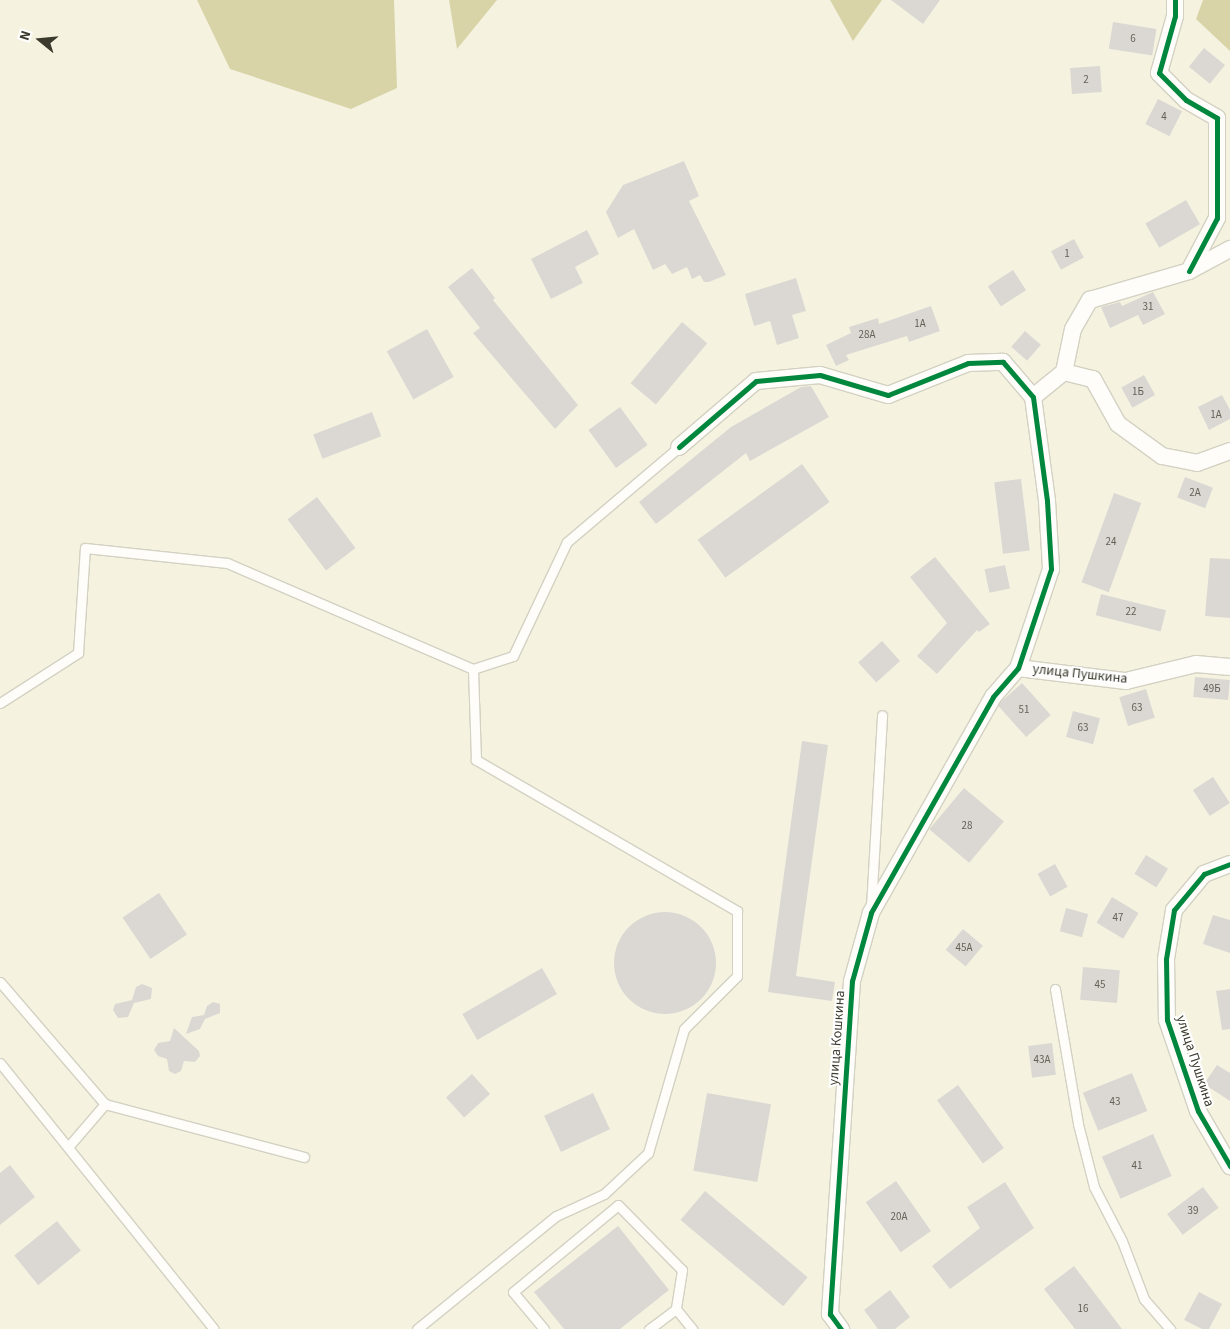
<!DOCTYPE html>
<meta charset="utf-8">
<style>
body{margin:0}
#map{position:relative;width:1230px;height:1329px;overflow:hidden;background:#f5f3e0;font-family:"Source Sans 3",sans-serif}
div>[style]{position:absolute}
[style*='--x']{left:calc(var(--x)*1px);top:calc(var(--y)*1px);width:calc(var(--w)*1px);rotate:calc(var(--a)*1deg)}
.forest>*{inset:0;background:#d8d4a8}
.building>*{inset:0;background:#dbd8d4;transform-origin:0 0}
.round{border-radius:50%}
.roads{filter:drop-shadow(1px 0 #d3d1c2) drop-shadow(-1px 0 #d3d1c2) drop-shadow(0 1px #d3d1c2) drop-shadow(0 -1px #d3d1c2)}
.lane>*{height:9px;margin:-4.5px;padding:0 4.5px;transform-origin:4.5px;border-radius:4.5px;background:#fefdfa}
.street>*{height:16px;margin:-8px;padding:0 8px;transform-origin:8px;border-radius:8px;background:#fefdfa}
.cycleway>*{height:5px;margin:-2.5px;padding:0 2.5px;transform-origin:2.5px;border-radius:2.5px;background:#00873e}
span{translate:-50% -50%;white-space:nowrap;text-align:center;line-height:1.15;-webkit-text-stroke:4px #fff;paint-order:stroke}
.number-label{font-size:11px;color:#636257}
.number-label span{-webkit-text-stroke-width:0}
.street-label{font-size:14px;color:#3b3a2d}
.north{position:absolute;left:15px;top:15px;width:50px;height:50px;-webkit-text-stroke:4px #fff;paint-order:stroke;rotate:287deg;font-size:14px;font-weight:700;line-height:20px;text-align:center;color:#3b3a2d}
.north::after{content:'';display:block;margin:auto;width:18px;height:22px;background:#3b3a2d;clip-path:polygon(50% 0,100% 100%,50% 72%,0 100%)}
</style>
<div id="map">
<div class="forest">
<div style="clip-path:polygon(197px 0,394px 0,397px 88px,351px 109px,230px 69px)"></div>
<div style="clip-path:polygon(449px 0,497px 0,457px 49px)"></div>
<div style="clip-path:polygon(830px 0,882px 0,853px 41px)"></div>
<div style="clip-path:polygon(1203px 0,1230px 0,1230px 51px,1196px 19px)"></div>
</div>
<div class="building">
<div style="clip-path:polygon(891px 0,940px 0,923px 24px)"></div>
<div style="left:1113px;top:22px;width:44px;height:27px;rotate:9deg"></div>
<div style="left:1204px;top:48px;width:27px;height:24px;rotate:39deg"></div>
<div style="left:1100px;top:66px;width:26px;height:30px;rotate:86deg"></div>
<div style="left:1158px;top:99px;width:27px;height:28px;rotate:27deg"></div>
<div style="clip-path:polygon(684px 161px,699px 196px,689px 201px,726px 275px,709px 282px,704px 282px,700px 275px,692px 279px,687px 267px,672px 274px,665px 264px,653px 270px,634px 229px,618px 238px,606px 212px,623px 185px)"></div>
<div style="left:1186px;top:200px;width:28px;height:47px;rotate:60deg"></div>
<div style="clip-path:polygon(587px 230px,599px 254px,575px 267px,583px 283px,551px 299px,531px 259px)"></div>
<div style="left:1074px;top:239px;width:21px;height:26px;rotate:62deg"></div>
<div style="clip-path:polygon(472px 268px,495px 298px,493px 300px,578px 405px,555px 429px,473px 333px,480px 328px,448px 287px)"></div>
<div style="left:1013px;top:270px;width:24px;height:30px;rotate:57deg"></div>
<div style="clip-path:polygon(796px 278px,806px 311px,792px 315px,799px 338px,777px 345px,770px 321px,754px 326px,745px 294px)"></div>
<div style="clip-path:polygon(1153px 292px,1165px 314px,1143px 325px,1138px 315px,1110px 328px,1101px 307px,1120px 302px,1122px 306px)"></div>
<div style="clip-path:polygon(931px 306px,940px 331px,909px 342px,907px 336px,846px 355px,849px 360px,836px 366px,826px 345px,851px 333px,849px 327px,878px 318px,879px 324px)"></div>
<div style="left:682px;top:322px;width:33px;height:80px;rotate:40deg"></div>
<div style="left:427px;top:329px;width:55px;height:46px;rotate:61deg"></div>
<div style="left:1025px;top:331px;width:21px;height:21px;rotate:41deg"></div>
<div style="left:1144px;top:375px;width:23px;height:26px;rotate:61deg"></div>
<div style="clip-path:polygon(811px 386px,829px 417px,750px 461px,746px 453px,656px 524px,639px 502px,731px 427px,801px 387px)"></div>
<div style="clip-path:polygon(1222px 395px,1230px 410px,1230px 419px,1209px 430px,1198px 407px)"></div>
<div style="left:620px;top:407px;width:47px;height:39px;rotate:54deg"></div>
<div style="left:372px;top:412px;width:26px;height:63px;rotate:69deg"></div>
<div style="left:802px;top:464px;width:47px;height:129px;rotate:54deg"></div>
<div style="left:1185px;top:477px;width:30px;height:22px;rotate:21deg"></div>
<div style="left:1021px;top:479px;width:72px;height:27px;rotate:83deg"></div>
<div style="left:1114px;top:493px;width:29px;height:95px;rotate:20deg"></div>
<div style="left:317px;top:497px;width:64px;height:37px;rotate:53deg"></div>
<div style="clip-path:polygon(935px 557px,990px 624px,979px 632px,977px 630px,937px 674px,917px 656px,947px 623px,910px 577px)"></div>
<div style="clip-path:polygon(1210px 558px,1230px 559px,1230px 618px,1205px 616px)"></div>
<div style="left:1005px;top:565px;width:24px;height:21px;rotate:78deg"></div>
<div style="left:1101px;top:594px;width:67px;height:22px;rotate:14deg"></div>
<div style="left:882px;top:641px;width:27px;height:32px;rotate:48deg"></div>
<div style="left:1195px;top:677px;width:35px;height:20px;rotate:5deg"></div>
<div style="left:1022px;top:683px;width:43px;height:33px;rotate:48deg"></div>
<div style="left:1146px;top:689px;width:30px;height:28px;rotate:73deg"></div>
<div style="left:1073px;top:711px;width:28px;height:27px;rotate:15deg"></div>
<div style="clip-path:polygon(802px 741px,828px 745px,796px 976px,835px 982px,832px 1001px,768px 992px)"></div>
<div style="left:1213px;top:777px;width:31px;height:24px;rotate:57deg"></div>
<div style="left:964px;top:788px;width:52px;height:54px;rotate:40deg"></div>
<div style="left:1146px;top:855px;width:26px;height:22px;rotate:32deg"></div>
<div style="left:1055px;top:864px;width:26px;height:20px;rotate:61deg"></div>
<div style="left:159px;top:893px;width:50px;height:44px;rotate:56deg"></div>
<div style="left:1112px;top:897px;width:31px;height:30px;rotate:31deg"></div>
<div style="left:1066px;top:908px;width:23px;height:24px;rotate:15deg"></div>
<div class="round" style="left:614px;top:912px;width:102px;height:102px"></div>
<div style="clip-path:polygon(1213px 915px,1230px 920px,1230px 953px,1203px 944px)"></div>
<div style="left:963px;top:929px;width:26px;height:27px;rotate:40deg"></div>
<div style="left:1083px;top:967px;width:37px;height:33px;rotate:5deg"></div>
<div style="left:542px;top:968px;width:30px;height:92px;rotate:60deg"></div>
<div style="clip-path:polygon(142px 984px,152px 988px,151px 999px,134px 1003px,128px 1017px,118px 1018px,113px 1010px,115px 1004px,132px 1000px,136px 987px)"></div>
<div style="clip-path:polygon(1230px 989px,1230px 1029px,1222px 1030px,1216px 991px)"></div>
<div style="clip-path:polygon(213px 1002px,220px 1004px,220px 1013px,205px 1019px,200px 1029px,186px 1034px,192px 1017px,204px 1015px,207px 1006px)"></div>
<div style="clip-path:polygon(174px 1028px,199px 1051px,200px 1056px,195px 1062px,184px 1061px,181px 1071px,175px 1074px,169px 1071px,167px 1059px,158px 1056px,154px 1050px,158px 1043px,170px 1041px)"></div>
<div style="left:1052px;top:1043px;width:32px;height:24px;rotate:83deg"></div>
<div style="clip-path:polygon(1217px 1065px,1230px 1073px,1230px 1101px,1204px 1084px)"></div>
<div style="left:1132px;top:1073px;width:41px;height:53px;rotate:68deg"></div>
<div style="left:472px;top:1074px;width:27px;height:35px;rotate:48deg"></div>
<div style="left:958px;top:1085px;width:78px;height:26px;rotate:54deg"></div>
<div style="left:593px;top:1093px;width:40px;height:54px;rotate:65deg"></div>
<div style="left:707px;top:1093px;width:65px;height:79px;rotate:10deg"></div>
<div style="left:1153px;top:1134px;width:46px;height:56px;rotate:66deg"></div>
<div style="clip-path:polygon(10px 1165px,35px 1197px,0 1225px,0 1173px)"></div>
<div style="left:896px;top:1181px;width:61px;height:37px;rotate:55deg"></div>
<div style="clip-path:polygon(1005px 1182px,1034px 1228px,950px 1289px,932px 1266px,980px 1228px,967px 1207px)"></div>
<div style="left:1203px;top:1187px;width:26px;height:45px;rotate:53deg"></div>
<div style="left:705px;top:1191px;width:134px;height:38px;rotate:40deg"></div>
<div style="left:57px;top:1221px;width:38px;height:55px;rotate:51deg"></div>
<div style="clip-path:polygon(618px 1226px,669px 1290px,620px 1329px,564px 1329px,534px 1292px)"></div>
<div style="clip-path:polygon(1074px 1266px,1122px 1329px,1075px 1329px,1044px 1289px)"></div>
<div style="clip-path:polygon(890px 1290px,910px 1317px,895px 1329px,878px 1329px,864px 1310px)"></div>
<div style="clip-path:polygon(1199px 1292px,1222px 1304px,1209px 1329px,1202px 1329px,1184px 1320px)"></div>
</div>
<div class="roads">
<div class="lane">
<div style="--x:0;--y:703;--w:93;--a:-32.7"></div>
<div style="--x:78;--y:653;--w:105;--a:-86.2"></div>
<div style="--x:85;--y:548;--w:143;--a:6"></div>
<div style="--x:227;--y:563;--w:268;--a:23.3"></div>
<div style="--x:871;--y:907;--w:192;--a:-86.7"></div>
<div style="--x:0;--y:982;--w:161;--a:49.3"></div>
<div style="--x:1055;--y:989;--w:137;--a:80.3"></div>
<div style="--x:1078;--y:1124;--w:65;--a:75.7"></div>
<div style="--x:1094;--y:1187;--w:61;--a:62.6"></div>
<div style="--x:1122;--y:1241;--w:62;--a:69.2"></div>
<div style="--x:1144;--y:1299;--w:40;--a:49"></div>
<div style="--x:0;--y:1063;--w:341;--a:51.2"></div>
<div style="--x:68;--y:1147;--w:57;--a:-49.3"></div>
<div style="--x:105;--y:1104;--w:206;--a:14.9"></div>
<div style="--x:676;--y:1309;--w:26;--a:51"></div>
<div style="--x:417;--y:1329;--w:179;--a:-39.1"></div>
<div style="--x:556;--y:1216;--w:53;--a:-24.6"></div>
<div style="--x:604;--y:1194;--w:60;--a:-43"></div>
<div style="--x:648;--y:1153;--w:129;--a:-73.8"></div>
<div style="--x:684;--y:1029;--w:75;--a:-45"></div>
<div style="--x:737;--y:976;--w:65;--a:-90"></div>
<div style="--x:737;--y:911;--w:302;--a:-149.9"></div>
<div style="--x:476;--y:760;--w:91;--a:-91.9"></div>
<div style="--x:473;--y:669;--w:42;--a:-18"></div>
<div style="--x:513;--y:656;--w:126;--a:-64.7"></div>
<div style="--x:567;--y:542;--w:147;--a:-40.3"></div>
<div style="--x:544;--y:1329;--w:48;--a:-130"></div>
<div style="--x:513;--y:1292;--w:136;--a:-39.6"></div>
<div style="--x:618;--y:1205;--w:91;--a:45.4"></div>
<div style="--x:682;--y:1270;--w:39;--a:99"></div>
<div style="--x:676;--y:1309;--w:34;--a:143"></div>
</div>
<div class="street">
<div style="--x:1175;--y:0;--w:16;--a:90"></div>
<div style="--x:1175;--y:16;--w:59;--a:105.7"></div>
<div style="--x:1159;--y:73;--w:38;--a:45"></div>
<div style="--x:1186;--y:100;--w:36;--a:30"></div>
<div style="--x:1217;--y:118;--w:100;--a:90"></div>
<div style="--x:1217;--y:218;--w:60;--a:117.8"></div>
<div style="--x:1064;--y:372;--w:44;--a:-78.2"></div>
<div style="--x:1073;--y:329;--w:34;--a:-60"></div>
<div style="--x:1090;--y:300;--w:103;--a:-16.3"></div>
<div style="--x:1189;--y:271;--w:47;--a:-28.2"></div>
<div style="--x:1033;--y:397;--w:40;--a:-39"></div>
<div style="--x:1064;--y:372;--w:30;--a:14"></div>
<div style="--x:1093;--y:379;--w:51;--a:60.9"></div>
<div style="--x:1118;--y:424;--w:54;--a:36"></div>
<div style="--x:1162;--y:456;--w:36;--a:11"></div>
<div style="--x:1197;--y:463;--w:35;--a:-20"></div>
<div style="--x:679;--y:447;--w:101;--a:-40.6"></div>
<div style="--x:756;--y:381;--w:64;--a:-5.4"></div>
<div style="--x:820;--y:375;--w:71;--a:16.4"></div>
<div style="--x:888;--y:395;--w:86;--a:-21.8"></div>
<div style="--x:968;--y:363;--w:35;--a:-2"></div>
<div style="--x:1003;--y:362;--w:46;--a:49.4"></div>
<div style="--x:1033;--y:397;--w:105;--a:82.3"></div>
<div style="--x:1047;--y:501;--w:68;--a:86.6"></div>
<div style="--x:1051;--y:569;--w:104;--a:108.4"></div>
<div style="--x:1018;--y:668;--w:38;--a:131"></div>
<div style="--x:993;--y:697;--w:248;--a:119.5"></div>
<div style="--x:871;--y:913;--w:71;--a:105.6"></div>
<div style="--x:852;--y:981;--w:334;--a:93.8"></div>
<div style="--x:830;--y:1314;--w:19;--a:54"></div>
<div style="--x:1018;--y:668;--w:109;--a:6.9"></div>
<div style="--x:1126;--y:681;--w:72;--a:-13.7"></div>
<div style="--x:1196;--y:664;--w:34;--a:5"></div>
<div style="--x:1230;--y:864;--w:28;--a:159"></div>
<div style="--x:1204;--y:874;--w:47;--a:129.8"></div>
<div style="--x:1174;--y:910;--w:50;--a:99.3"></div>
<div style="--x:1166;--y:959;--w:61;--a:89.1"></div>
<div style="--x:1167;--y:1020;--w:96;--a:71.2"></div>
<div style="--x:1198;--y:1111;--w:64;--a:59.8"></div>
</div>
</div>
<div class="cycleway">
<div style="--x:1175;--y:0;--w:16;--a:90"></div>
<div style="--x:1175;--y:16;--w:59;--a:105.7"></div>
<div style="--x:1159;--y:73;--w:38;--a:45"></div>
<div style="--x:1186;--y:100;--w:36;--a:30"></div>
<div style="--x:1217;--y:118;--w:100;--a:90"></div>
<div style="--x:1217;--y:218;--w:60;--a:117.8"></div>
<div style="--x:679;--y:447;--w:101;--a:-40.6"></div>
<div style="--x:756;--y:381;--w:64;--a:-5.4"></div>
<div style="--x:820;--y:375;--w:71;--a:16.4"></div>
<div style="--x:888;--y:395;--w:86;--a:-21.8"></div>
<div style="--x:968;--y:363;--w:35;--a:-2"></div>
<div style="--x:1003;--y:362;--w:46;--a:49.4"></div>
<div style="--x:1033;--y:397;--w:105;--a:82.3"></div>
<div style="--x:1047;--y:501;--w:68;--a:86.6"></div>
<div style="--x:1051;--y:569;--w:104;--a:108.4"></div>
<div style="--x:1018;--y:668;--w:38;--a:131"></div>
<div style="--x:993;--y:697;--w:248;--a:119.5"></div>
<div style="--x:871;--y:913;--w:71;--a:105.6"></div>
<div style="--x:852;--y:981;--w:334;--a:93.8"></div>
<div style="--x:830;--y:1314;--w:19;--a:54"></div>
<div style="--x:1230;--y:864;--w:28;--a:159"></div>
<div style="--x:1204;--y:874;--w:47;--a:129.8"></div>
<div style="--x:1174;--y:910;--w:50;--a:99.3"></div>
<div style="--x:1166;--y:959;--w:61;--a:89.1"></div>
<div style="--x:1167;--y:1020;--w:96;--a:71.2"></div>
<div style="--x:1198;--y:1111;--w:64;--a:59.8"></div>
</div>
<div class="number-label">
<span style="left:1133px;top:39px">6</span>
<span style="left:1086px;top:80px">2</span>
<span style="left:1164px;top:117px">4</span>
<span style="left:1067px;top:254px">1</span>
<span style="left:1148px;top:307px">31</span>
<span style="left:920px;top:324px">1А</span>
<span style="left:867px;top:335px">28А</span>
<span style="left:1138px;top:392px">1Б</span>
<span style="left:1216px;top:415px">1А</span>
<span style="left:1195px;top:493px">2А</span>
<span style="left:1111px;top:542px">24</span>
<span style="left:1131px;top:612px">22</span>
<span style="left:1212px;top:689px">49Б</span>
<span style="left:1137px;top:708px">63</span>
<span style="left:1024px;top:710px">51</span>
<span style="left:1083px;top:728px">63</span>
<span style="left:967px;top:826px">28</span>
<span style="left:1118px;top:918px">47</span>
<span style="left:964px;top:948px">45А</span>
<span style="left:1100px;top:985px">45</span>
<span style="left:1042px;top:1060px">43А</span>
<span style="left:1115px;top:1102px">43</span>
<span style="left:1137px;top:1166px">41</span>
<span style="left:1193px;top:1211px">39</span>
<span style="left:899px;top:1217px">20А</span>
<span style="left:1083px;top:1309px">16</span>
</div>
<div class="street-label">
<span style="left:1080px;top:674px;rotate:6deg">улица Пушкина</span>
<span style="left:837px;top:1038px;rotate:-86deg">улица Кошкина</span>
<span style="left:1195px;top:1061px;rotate:72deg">улица Пушкина</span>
</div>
<div class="north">N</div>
</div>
